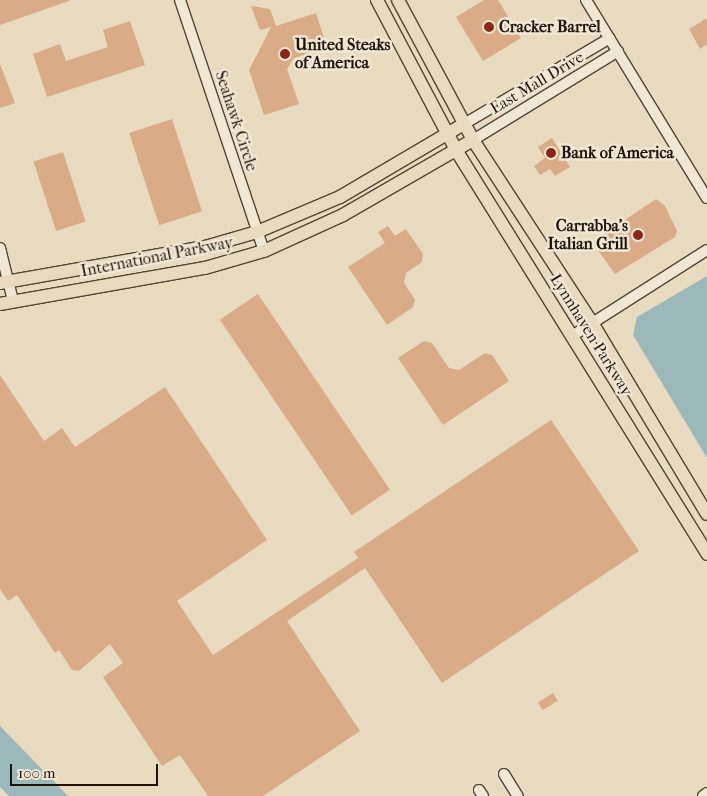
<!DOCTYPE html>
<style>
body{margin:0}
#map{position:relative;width:707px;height:796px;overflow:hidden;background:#e8dbbf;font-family:"IM FELL French Canon",serif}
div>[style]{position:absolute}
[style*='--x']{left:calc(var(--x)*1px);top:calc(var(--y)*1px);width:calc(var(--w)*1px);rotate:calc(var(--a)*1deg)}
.water>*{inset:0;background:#9bb9bb}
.building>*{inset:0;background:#d9ab86;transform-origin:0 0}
.roads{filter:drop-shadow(1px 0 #524536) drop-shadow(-1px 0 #524536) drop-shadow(0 1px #524536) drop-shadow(0 -1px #524536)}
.minor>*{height:10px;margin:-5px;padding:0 5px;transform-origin:5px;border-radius:5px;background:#f0e8d5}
.major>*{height:12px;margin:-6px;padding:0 6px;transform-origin:6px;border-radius:6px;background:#e8dbbf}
.dots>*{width:14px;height:14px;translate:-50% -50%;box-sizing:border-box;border:2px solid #f0e8d5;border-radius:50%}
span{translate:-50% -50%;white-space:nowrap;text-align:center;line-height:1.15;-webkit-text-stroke:5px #f0e8d5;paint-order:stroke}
.poi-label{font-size:16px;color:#201309;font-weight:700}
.left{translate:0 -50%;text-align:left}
.right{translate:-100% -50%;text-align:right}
.street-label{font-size:16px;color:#201309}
.scale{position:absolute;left:10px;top:764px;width:148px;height:22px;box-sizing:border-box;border:2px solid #201309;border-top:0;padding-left:6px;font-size:15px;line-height:18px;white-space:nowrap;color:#201309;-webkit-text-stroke:4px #f0e8d5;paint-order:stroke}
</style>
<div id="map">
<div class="water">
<div style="clip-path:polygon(707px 276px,707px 458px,633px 335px,637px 317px)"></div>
<div style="clip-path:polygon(0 726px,68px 796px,9px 796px,0 787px)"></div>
</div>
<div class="building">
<div style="clip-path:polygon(0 0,69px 0,69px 1px,0 25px)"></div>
<div style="clip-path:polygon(484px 0,498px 0,521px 38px,483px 61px,456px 17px)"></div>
<div style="clip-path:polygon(251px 6px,270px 9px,276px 26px,316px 13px,327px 47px,294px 58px,287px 69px,299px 104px,264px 115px,249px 70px,271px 27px,260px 30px)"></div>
<div style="clip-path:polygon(707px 18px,707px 44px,700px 49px,689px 29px)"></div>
<div style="clip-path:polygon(130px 21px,145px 65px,47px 97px,33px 54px,60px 44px,66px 61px,108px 47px,103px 30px)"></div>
<div style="clip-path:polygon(0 64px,15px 103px,0 108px)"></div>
<div style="left:172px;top:119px;width:97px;height:45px;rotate:72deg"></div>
<div style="clip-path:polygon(552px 138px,570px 167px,555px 176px,550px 169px,540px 175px,534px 166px,545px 158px,538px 147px)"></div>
<div style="left:63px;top:152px;width:73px;height:31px;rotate:72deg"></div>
<div style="clip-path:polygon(656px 199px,665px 206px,677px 231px,675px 237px,615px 274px,592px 242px)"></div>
<div style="clip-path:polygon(388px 226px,395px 236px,406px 229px,423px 254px,422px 262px,406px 273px,404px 283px,415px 300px,413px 307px,387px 325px,348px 267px,385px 243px,378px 232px)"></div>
<div style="left:258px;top:294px;width:236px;height:46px;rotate:56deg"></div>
<div style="clip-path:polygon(424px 341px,432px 343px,449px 368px,459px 370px,485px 353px,492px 355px,509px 381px,443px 425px,398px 358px)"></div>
<div style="clip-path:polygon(0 375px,44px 441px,62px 428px,75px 447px,165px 387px,267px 540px,177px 601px,213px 655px,358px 558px,354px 552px,551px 420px,639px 551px,442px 683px,365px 568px,287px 621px,360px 731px,263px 796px,208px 796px,180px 755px,162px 766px,103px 677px,123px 663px,110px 644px,79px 671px,72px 670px,59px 650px,55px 653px,17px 595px,8px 601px,0 589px)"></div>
<div style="left:553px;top:693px;width:9px;height:18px;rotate:58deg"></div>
</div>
<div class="roads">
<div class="minor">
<div style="--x:180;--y:0;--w:265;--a:71.5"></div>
<div style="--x:586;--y:0;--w:232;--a:58.6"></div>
<div style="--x:464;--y:124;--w:169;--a:-30.5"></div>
<div style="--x:473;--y:140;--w:170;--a:-31.5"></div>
<div style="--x:0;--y:248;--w:55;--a:76.2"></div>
<div style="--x:572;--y:336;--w:160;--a:-32.5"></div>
<div style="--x:504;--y:774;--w:26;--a:58"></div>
<div style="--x:479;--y:790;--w:7;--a:56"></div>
<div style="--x:703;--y:796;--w:5;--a:-37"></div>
</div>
<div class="major">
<div style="--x:377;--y:0;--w:170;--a:62.2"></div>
<div style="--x:456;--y:150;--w:476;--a:58.1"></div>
<div style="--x:398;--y:0;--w:159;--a:61.8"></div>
<div style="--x:473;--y:140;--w:216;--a:56.9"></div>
<div style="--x:591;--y:321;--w:225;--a:59"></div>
<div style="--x:0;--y:283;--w:208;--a:-10"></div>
<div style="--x:205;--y:247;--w:54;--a:-16.1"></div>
<div style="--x:257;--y:232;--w:90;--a:-22.9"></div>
<div style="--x:340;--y:197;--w:144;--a:-30.5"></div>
<div style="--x:0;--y:304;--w:208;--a:-10"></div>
<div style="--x:205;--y:268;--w:61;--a:-16.1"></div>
<div style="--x:264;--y:251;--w:87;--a:-24.5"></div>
<div style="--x:343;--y:215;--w:150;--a:-30"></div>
</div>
</div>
<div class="dots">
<div style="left:489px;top:27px;background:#8f2418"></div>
<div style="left:285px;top:54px;background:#8f2418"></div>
<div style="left:551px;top:153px;background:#8f2418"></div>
<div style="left:638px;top:235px;background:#8f2418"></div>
</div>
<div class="poi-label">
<span class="left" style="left:499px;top:27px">Cracker Barrel</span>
<span class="left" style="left:295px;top:54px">United Steaks<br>of America</span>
<span class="left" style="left:561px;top:153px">Bank of America</span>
<span class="right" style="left:628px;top:235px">Carrabba's<br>Italian Grill</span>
</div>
<div class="street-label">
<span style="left:537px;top:83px;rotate:-31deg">East Mall Drive</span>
<span style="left:236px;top:121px;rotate:72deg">Seahawk Circle</span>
<span style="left:157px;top:257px;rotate:-11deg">International Parkway</span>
<span style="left:591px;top:335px;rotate:58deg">Lynnhaven Parkway</span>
</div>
<div class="scale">100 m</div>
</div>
